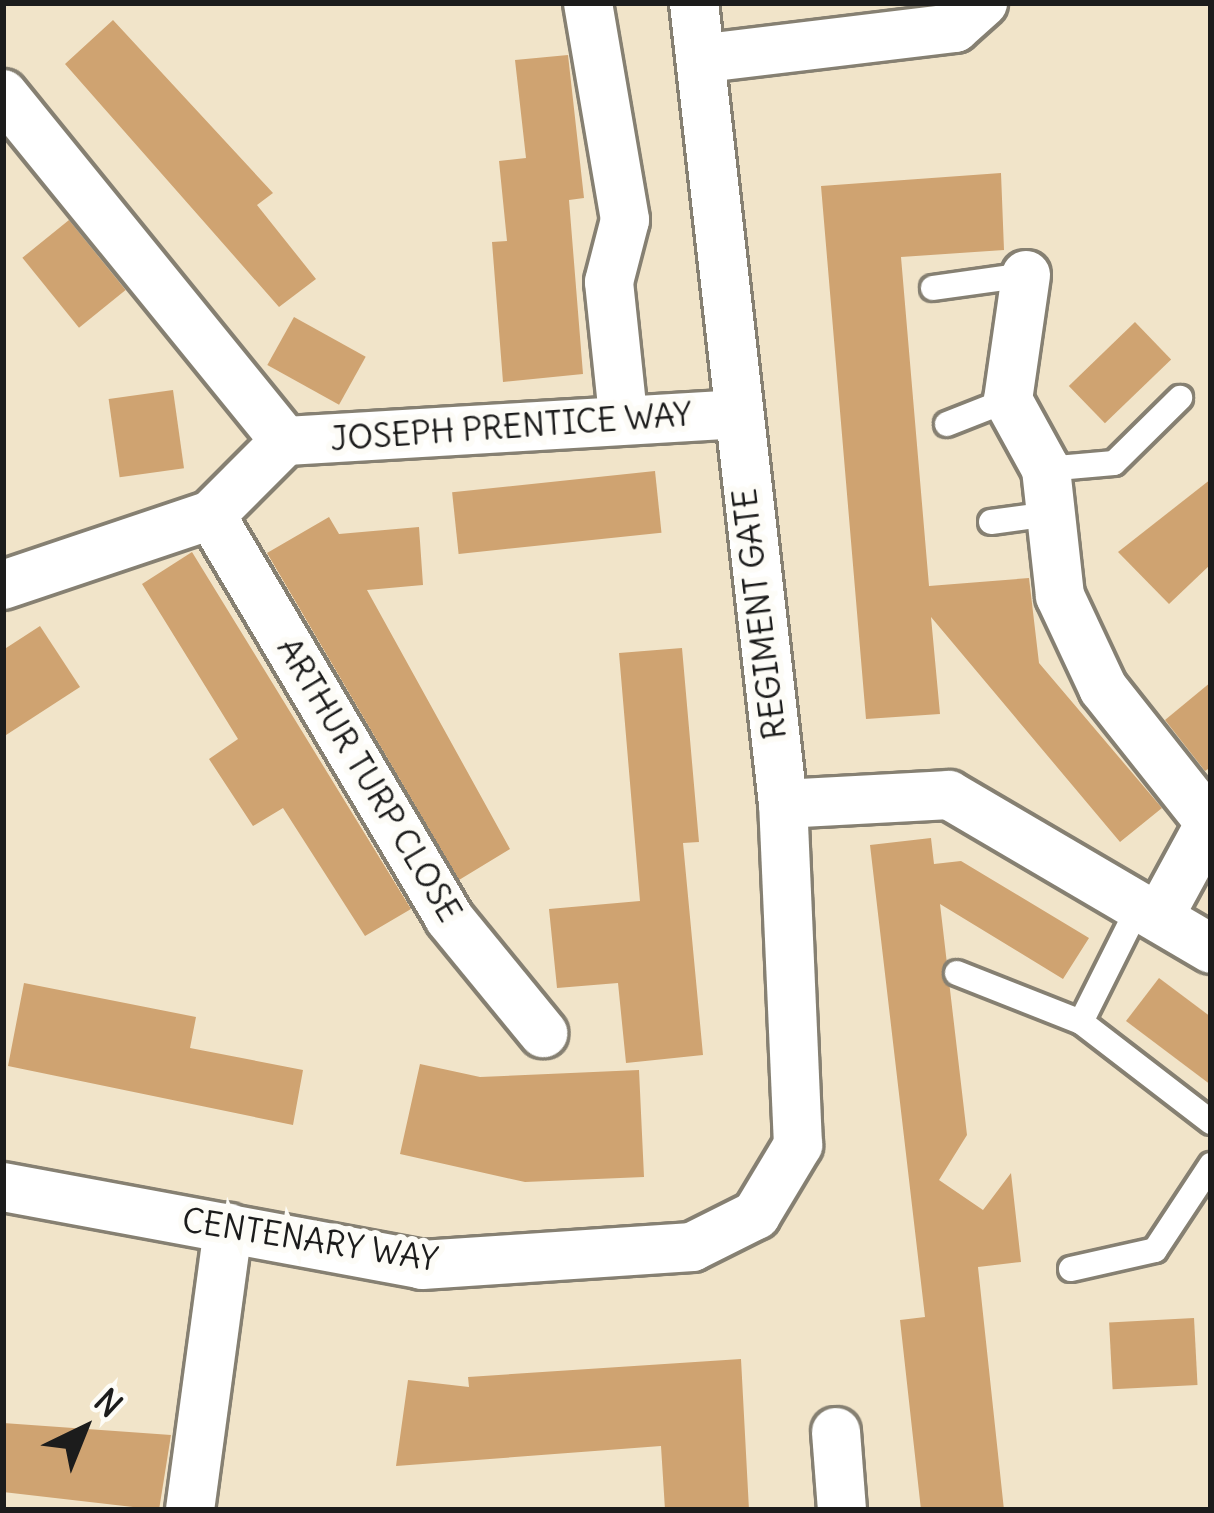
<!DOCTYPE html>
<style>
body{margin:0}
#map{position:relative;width:1214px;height:1513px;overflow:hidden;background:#f1e4c9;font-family:Delius,sans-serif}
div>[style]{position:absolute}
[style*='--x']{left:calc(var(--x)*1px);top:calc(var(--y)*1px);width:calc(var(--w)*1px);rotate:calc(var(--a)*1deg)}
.building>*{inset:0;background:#cfa371;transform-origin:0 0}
.roads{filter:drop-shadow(3px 0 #868072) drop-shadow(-3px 0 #868072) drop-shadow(0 3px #868072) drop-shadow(0 -3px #868072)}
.lane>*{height:24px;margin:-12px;padding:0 12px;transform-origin:12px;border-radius:12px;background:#fff}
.street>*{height:48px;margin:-24px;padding:0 24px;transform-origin:24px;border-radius:24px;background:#fff}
span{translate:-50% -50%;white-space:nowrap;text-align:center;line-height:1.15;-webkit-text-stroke:12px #fdfcf7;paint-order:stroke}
.street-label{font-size:33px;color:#1c1c1c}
.frame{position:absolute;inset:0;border:6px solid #1c1c1c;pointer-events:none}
.north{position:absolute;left:24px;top:1369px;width:120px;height:120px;-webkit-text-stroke:9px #fdfcf7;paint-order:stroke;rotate:43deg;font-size:33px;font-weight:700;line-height:48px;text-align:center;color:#1c1c1c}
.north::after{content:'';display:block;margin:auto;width:42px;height:54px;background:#1c1c1c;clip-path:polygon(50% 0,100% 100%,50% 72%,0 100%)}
</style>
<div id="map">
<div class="building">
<div style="clip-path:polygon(113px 20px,273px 193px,257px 205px,316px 279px,279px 307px,65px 64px)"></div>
<div style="clip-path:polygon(568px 55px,584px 198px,569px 200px,583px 374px,503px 382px,492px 242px,507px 241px,499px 161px,526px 158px,515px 60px)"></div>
<div style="clip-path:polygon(1001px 173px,1004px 250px,901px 257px,929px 586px,1029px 578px,1039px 663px,1162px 808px,1120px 842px,931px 617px,940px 714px,866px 719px,821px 186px)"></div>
<div style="left:69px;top:220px;width:90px;height:60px;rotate:51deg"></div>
<div style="left:294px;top:317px;width:82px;height:55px;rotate:29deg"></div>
<div style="left:1135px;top:322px;width:52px;height:92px;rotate:46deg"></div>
<div style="left:173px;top:390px;width:79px;height:65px;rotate:82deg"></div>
<div style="left:655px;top:471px;width:62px;height:204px;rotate:84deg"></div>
<div style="clip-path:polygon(1211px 479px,1211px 564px,1169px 604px,1118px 552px)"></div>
<div style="clip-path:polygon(329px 517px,339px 534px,419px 527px,423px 585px,367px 590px,510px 849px,459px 880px,267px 553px)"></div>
<div style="clip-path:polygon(192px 552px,411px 909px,365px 936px,283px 808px,253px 826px,209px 759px,238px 739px,142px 584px)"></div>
<div style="clip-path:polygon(40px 626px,80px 687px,3px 737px,3px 650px)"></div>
<div style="clip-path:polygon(682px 648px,699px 842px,683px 843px,703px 1055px,626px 1063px,618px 983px,557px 988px,549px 909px,640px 901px,619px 653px)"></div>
<div style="clip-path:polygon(1211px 682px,1211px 767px,1205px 771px,1165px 720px)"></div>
<div style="clip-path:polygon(931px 838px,934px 864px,961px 861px,1089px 938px,1063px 979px,940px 904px,967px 1135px,939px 1180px,983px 1210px,1011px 1173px,1021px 1262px,978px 1267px,1004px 1510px,921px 1510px,900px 1320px,925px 1317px,870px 845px)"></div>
<div style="clip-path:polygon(1159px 978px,1211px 1017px,1211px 1085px,1126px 1021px)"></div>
<div style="clip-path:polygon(24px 983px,196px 1017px,190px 1048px,303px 1070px,293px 1125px,8px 1066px)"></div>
<div style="clip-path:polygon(420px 1064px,480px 1077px,639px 1070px,644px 1177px,525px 1182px,400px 1154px)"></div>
<div style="left:1194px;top:1318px;width:67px;height:85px;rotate:87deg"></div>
<div style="clip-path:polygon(741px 1359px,749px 1510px,665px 1510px,661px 1446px,396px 1466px,408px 1380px,469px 1387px,468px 1377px)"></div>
<div style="clip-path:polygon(3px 1423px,171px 1435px,159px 1510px,3px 1492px)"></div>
</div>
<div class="roads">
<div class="lane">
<div style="--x:933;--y:288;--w:94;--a:-8"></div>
<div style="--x:947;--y:424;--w:66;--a:-21.5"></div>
<div style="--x:1046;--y:469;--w:68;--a:-5"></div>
<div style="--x:1114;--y:463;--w:93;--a:-44.6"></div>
<div style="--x:991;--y:522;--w:60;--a:-7.7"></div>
<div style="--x:1140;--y:904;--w:132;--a:116.6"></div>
<div style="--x:1081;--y:1022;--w:164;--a:37.6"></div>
<div style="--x:957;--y:973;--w:133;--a:21.6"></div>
<div style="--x:1071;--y:1269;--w:86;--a:-12.7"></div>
<div style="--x:1155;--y:1250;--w:102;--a:-56.6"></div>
</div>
<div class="street">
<div style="--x:588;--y:3;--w:220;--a:80.3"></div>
<div style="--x:625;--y:220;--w:64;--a:104.5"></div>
<div style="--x:609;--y:282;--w:135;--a:84"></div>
<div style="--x:706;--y:58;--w:251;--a:-6.9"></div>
<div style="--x:955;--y:28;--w:38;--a:-42"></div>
<div style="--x:3;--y:94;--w:447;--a:50.9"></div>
<div style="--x:1026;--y:275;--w:126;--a:98.2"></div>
<div style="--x:1008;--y:400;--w:79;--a:61.2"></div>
<div style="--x:1046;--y:469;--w:128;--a:83.7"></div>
<div style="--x:1060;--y:596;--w:102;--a:64.9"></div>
<div style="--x:1103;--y:688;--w:172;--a:51.6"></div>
<div style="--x:1210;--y:823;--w:107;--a:118.5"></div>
<div style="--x:211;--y:515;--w:468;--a:59.4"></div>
<div style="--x:449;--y:918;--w:149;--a:50.7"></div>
<div style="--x:3;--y:585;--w:219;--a:-18.6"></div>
<div style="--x:211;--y:515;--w:105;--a:-45"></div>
<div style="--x:285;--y:441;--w:453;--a:-3.4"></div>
<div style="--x:783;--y:804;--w:166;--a:-3.1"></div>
<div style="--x:949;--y:795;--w:304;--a:30.4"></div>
<div style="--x:3;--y:1187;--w:426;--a:10.5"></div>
<div style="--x:422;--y:1265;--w:271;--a:-3.8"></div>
<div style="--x:692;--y:1247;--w:72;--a:-26.6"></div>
<div style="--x:756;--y:1215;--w:82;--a:-59"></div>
<div style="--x:798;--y:1145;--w:341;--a:-92.5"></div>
<div style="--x:783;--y:804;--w:806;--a:-96.34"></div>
<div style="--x:836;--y:1432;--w:78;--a:85.6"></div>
<div style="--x:190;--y:1510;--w:285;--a:-82.3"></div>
</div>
</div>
<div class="street-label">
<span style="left:511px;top:427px;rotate:-4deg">JOSEPH PRENTICE WAY</span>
<span style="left:760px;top:614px;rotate:-97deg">REGIMENT GATE</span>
<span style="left:369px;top:780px;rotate:59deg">ARTHUR TURP CLOSE</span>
<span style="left:310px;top:1240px;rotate:9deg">CENTENARY WAY</span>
</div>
<div class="frame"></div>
<div class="north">N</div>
</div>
